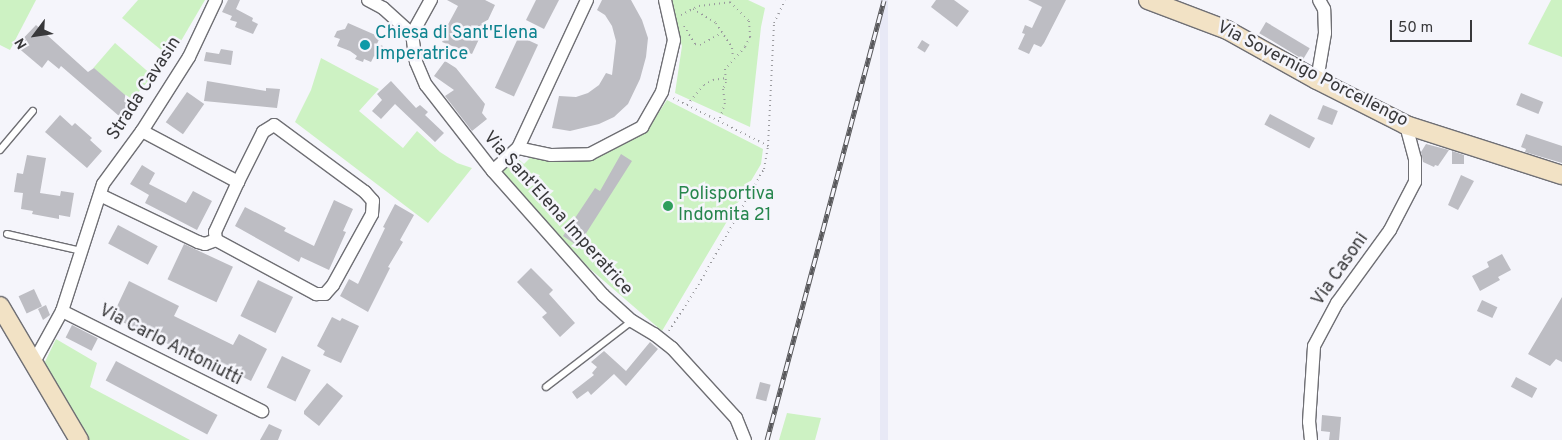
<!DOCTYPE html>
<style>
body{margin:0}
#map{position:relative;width:1562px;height:440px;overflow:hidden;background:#f5f5fb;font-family:Overpass,sans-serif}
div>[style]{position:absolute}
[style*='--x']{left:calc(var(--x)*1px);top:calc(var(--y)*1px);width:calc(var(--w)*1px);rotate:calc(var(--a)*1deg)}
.built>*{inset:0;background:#e8e9f6;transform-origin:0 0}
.green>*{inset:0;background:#cdf2c3;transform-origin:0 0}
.building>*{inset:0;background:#bdbdc3;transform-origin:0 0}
.path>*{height:2px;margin-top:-1px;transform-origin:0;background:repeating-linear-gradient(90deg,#9a9a9e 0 1px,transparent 0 5px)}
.roads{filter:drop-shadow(1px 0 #6f6f74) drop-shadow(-1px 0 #6f6f74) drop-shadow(0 1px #6f6f74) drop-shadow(0 -1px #6f6f74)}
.lane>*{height:6px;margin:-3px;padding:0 3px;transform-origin:3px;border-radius:3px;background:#fff}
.street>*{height:12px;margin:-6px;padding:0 6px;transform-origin:6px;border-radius:6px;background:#fff}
.secondary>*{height:18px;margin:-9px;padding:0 9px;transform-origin:9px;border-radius:9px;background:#f2e2c5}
.rail>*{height:5px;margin-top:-2.5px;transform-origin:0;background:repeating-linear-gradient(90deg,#f5f5fb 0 9px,#58585b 0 18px);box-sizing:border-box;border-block:1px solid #58585b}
.dots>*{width:14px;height:14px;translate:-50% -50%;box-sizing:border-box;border:2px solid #f5f5fb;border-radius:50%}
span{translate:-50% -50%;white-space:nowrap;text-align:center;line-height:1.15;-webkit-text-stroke:5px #f5f5fb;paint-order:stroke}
.culture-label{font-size:18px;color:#0d838f}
.left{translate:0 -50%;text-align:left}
.street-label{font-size:18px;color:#38383a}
.leisure-label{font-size:18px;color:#27864d}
.north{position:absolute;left:10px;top:10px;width:50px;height:50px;-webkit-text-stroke:4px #f5f5fb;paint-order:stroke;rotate:239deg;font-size:14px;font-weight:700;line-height:20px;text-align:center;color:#38383a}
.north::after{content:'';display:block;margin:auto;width:18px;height:22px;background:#38383a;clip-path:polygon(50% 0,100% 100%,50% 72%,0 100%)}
.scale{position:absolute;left:1390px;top:20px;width:82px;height:22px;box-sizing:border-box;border:2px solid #38383a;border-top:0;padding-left:6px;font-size:15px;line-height:18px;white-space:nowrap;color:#38383a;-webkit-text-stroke:4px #f5f5fb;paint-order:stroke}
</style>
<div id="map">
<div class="built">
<div style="left:880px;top:0;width:8px;height:455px"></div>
</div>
<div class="green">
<div style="clip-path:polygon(0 0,36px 0,10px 50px,0 45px)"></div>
<div style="clip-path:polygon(138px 0,205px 0,171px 58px,122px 18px)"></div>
<div style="clip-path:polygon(670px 0,748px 0,765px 8px,761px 27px,750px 127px,675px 93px,682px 46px)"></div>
<div style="clip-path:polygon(1551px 0,1562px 0,1562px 57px,1528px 44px)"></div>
<div style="left:115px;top:43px;width:50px;height:33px;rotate:41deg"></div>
<div style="clip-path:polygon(321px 58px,379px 89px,359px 111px,403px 148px,417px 131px,440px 152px,457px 163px,472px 168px,428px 223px,295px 122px,311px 90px)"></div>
<div style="clip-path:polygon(667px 100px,763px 149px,761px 164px,662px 331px,589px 268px,501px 171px,515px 156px,524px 164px,532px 156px,591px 158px,645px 133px)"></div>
<div style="clip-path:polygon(56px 339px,97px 363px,90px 387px,190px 440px,88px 440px,43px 366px)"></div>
<div style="clip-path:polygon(787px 413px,821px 418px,815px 440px,779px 440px)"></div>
</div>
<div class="building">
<div style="clip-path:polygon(228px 0,240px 0,236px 9px,253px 18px,252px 21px,258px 24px,253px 34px,235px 27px,237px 22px,230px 20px,232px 16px,222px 12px)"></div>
<div style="clip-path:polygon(447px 0,485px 0,495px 5px,472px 54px,442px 42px,447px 34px,444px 32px,458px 6px)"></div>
<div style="clip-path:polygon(536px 0,559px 0,544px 29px,526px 20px)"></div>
<div style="clip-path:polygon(602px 0,631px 0,642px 20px,648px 38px,646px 57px,640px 79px,628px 104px,614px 117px,599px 124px,570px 131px,552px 128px,559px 96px,576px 97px,588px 93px,599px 85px,606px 73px,612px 75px,616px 41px,612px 26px,605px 15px,597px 10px)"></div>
<div style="clip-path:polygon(936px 0,954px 0,969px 11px,957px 27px,931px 7px)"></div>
<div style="clip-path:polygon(1028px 0,1066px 0,1044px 43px,1041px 47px,1034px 44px,1029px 54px,1018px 49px,1025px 34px,1022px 33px,1025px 25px,1032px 28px,1042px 7px)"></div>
<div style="left:1266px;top:22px;width:51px;height:13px;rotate:31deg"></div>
<div style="clip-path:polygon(348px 23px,380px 37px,377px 44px,383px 46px,378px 58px,374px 56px,371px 62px,364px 59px,363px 62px,355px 59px,357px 56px,350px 51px,337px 46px,340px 39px,334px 37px,337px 31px,345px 29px)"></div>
<div style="clip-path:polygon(36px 25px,88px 72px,94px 68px,132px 101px,119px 116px,61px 66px,59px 69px,48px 60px,42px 68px,16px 46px)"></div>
<div style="left:519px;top:36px;width:21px;height:57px;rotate:25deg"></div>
<div style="left:922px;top:40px;width:9px;height:9px;rotate:32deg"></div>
<div style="clip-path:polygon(221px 49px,233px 51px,231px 65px,204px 61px,206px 52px,219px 54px)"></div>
<div style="clip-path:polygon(445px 61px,456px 68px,485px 104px,482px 113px,487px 119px,472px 131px,445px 96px,454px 90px,434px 76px)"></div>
<div style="clip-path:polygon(207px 81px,266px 91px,266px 88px,280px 89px,277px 108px,204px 101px)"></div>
<div style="clip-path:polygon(391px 81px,416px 108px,420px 105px,428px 112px,425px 115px,444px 133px,435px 142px,395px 104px,381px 119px,372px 111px,382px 100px,377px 94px)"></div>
<div style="left:187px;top:92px;width:21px;height:37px;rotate:35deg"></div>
<div style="left:1521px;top:93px;width:24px;height:13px;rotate:22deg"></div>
<div style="left:1323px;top:105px;width:16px;height:15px;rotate:22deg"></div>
<div style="left:1270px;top:114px;width:51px;height:12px;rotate:28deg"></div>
<div style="clip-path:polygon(60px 115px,72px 126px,75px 123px,92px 138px,90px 140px,102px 151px,87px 168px,45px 132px)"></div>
<div style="clip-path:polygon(1526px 134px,1562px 146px,1562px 163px,1525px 152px,1526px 149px,1521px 147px)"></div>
<div style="clip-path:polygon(1426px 144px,1449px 150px,1438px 166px,1435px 165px,1434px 167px,1423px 162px,1421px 152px)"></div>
<div style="clip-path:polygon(1452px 151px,1464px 155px,1464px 164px,1452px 164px)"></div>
<div style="clip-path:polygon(621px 154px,632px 161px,578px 246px,563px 236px,595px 188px,600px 191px)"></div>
<div style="clip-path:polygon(27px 155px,46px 158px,40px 193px,60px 196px,61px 191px,74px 193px,70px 217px,59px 215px,59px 219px,32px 214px,33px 211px,21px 209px,23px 193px,14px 192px,17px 173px,23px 174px)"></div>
<div style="clip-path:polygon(142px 165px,155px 173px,149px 184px,186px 203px,193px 191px,212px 201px,197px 230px,145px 203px,149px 195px,130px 184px)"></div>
<div style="clip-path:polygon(1461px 175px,1474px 181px,1458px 210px,1448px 205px)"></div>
<div style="clip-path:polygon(334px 200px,353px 209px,343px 231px,346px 232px,329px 270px,301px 257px,299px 262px,235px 226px,245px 207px,286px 228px,284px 231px,314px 246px)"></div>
<div style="clip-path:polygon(395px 204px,414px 215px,400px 240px,403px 242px,388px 267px,390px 268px,368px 312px,340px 296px,349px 279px,358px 284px,385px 228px,383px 227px)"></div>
<div style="left:118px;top:225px;width:45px;height:21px;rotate:28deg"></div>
<div style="left:184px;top:244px;width:54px;height:39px;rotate:25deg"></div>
<div style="clip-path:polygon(1502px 254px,1511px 270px,1498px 277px,1500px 280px,1480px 291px,1472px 276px,1489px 267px,1487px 262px)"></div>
<div style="clip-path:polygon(531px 268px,553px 290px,549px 294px,575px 323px,560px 337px,542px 317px,547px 313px,517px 282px)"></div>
<div style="left:258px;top:280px;width:39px;height:40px;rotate:26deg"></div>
<div style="clip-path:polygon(129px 281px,179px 306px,174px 316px,233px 345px,239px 334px,267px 349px,251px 381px,211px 361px,210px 364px,112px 317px)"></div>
<div style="left:34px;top:289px;width:19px;height:17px;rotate:65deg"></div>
<div style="clip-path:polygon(1562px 297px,1562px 362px,1556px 359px,1550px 366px,1528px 354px)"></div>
<div style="left:1482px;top:300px;width:17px;height:12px;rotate:25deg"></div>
<div style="clip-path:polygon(46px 305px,50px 315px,43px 320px,38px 309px)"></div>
<div style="clip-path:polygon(332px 317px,340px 321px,342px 318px,359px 326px,341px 363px,323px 355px,325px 351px,317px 346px)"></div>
<div style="left:72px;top:325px;width:29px;height:14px;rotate:27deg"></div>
<div style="clip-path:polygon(650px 342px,658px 349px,626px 386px,614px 374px,591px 395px,588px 391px,577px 399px,572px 392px,594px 375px,592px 373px,597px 367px,591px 362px,604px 351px,626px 371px)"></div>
<div style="left:282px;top:356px;width:32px;height:35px;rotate:26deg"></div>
<div style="left:116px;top:361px;width:115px;height:22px;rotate:28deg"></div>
<div style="left:1516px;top:377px;width:24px;height:11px;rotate:28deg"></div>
<div style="left:760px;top:382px;width:11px;height:17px;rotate:15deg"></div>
<div style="clip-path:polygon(327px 383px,343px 396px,319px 426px,304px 414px,304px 411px)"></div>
<div style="clip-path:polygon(1322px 415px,1341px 417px,1339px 440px,1329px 440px,1330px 432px,1321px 431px)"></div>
<div style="clip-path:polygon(269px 424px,282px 430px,278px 440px,260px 440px)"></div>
</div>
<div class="path">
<div style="--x:693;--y:9;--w:27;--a:31"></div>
<div style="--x:716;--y:23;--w:30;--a:57"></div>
<div style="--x:732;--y:48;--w:10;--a:84"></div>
<div style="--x:681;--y:15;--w:20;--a:-27"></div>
<div style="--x:699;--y:6;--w:31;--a:-7"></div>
<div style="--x:730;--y:2;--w:27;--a:45"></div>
<div style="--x:749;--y:21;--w:16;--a:86"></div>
<div style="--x:750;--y:37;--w:11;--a:117"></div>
<div style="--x:745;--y:47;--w:30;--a:132"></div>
<div style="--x:725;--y:69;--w:13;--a:86"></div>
<div style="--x:726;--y:82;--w:8;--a:113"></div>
<div style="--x:723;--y:89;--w:14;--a:82"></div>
<div style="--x:725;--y:103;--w:19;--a:108"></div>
<div style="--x:684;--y:26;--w:21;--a:59"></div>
<div style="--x:695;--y:44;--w:5;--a:11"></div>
<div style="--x:700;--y:45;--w:25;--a:-29"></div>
<div style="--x:687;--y:105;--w:26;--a:-50"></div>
<div style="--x:704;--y:85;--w:10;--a:-29"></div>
<div style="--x:713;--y:80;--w:13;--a:-9"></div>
<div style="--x:768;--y:146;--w:123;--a:-87.2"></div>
<div style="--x:774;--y:23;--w:25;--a:-64"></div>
<div style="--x:669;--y:331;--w:50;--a:-57.3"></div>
<div style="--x:696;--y:289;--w:138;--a:-60.5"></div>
<div style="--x:764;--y:169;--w:23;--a:-80"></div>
<div style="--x:768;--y:146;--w:106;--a:-153.2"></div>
</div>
<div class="roads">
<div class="lane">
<div style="--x:0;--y:150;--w:51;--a:-49.8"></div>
<div style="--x:7;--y:234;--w:77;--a:12.8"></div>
<div style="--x:546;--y:387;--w:108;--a:-37.5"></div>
</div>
<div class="street">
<div style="--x:368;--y:0;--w:17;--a:28"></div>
<div style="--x:383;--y:8;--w:39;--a:42"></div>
<div style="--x:412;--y:34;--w:28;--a:82"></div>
<div style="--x:416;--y:62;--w:25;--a:67"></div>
<div style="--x:426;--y:85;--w:109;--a:52.1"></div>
<div style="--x:493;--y:171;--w:166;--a:48.4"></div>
<div style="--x:603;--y:295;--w:39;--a:42"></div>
<div style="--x:632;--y:321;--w:26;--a:31"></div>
<div style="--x:654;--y:334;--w:23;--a:38"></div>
<div style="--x:672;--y:348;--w:95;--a:47.6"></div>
<div style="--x:736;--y:418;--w:24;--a:68"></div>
<div style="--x:412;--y:34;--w:39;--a:-61"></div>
<div style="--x:1317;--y:80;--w:48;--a:-80.3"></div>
<div style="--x:1325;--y:33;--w:24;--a:-92"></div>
<div style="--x:1324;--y:9;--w:10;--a:-119"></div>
<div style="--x:142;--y:131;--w:109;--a:28"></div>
<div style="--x:238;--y:182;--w:55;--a:114.7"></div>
<div style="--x:215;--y:232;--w:8;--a:83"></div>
<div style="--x:216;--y:240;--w:114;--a:28.4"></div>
<div style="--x:316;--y:294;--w:9;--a:0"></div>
<div style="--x:325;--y:294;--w:12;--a:-48"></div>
<div style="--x:333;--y:285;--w:81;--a:-61.2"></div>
<div style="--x:372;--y:214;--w:13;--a:-86"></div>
<div style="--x:373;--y:201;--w:12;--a:-132"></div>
<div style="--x:365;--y:192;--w:113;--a:-143.6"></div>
<div style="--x:274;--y:125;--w:13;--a:148"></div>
<div style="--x:263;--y:132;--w:56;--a:116.6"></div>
<div style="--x:518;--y:148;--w:34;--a:12"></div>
<div style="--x:551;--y:155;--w:39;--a:-1"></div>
<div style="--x:590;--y:154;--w:59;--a:-27.4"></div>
<div style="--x:642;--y:127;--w:40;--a:-60.3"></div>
<div style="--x:662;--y:92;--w:53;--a:-77"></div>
<div style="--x:674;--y:40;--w:41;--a:-102.7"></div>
<div style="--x:493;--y:171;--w:34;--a:-43"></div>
<div style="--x:518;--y:148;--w:163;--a:-65"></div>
<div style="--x:100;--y:195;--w:109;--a:25.6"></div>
<div style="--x:198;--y:242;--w:7;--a:16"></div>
<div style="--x:205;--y:244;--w:12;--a:-20"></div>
<div style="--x:62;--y:311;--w:224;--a:26.6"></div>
<div style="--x:34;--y:362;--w:58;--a:-61.2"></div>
<div style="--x:62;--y:311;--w:133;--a:-72.1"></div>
<div style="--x:103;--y:184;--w:66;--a:-53.7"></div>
<div style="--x:142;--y:131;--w:88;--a:-57.6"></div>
<div style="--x:189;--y:57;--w:63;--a:-64.7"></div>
<div style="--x:1311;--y:440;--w:18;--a:-96"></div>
<div style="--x:1309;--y:422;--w:76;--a:-86.2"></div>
<div style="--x:1314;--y:346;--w:49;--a:-61.9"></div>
<div style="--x:1337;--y:303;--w:90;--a:-54"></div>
<div style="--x:1390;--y:230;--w:54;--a:-62.5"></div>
<div style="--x:1415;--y:182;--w:23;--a:-90"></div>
<div style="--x:1415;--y:159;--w:35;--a:-105"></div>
</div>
<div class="secondary">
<div style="--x:1148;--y:0;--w:85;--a:20.8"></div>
<div style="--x:1227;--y:30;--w:103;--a:29.1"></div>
<div style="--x:1317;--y:80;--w:100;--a:26.8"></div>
<div style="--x:1406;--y:125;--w:164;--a:17.8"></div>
<div style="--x:0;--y:306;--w:156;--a:59.5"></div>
</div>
</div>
<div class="rail">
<div style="--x:767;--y:440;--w:455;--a:-75.1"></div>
</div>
<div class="dots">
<div style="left:365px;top:45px;background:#0f9aa8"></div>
<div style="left:668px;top:206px;background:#2e9e5b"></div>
</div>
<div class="culture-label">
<span class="left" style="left:375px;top:45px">Chiesa di Sant'Elena<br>Imperatrice</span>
</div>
<div class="street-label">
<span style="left:1312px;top:75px;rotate:27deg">Via Sovernigo Porcellengo</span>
<span style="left:145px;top:89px;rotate:-57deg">Strada Cavasin</span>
<span style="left:557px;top:214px;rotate:48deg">Via Sant'Elena Imperatrice</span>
<span style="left:1341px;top:270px;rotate:-55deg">Via Casoni</span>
<span style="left:170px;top:346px;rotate:27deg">Via Carlo Antoniutti</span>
</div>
<div class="leisure-label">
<span class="left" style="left:678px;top:206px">Polisportiva<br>Indomita 21</span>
</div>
<div class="north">N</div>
<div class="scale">50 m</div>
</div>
